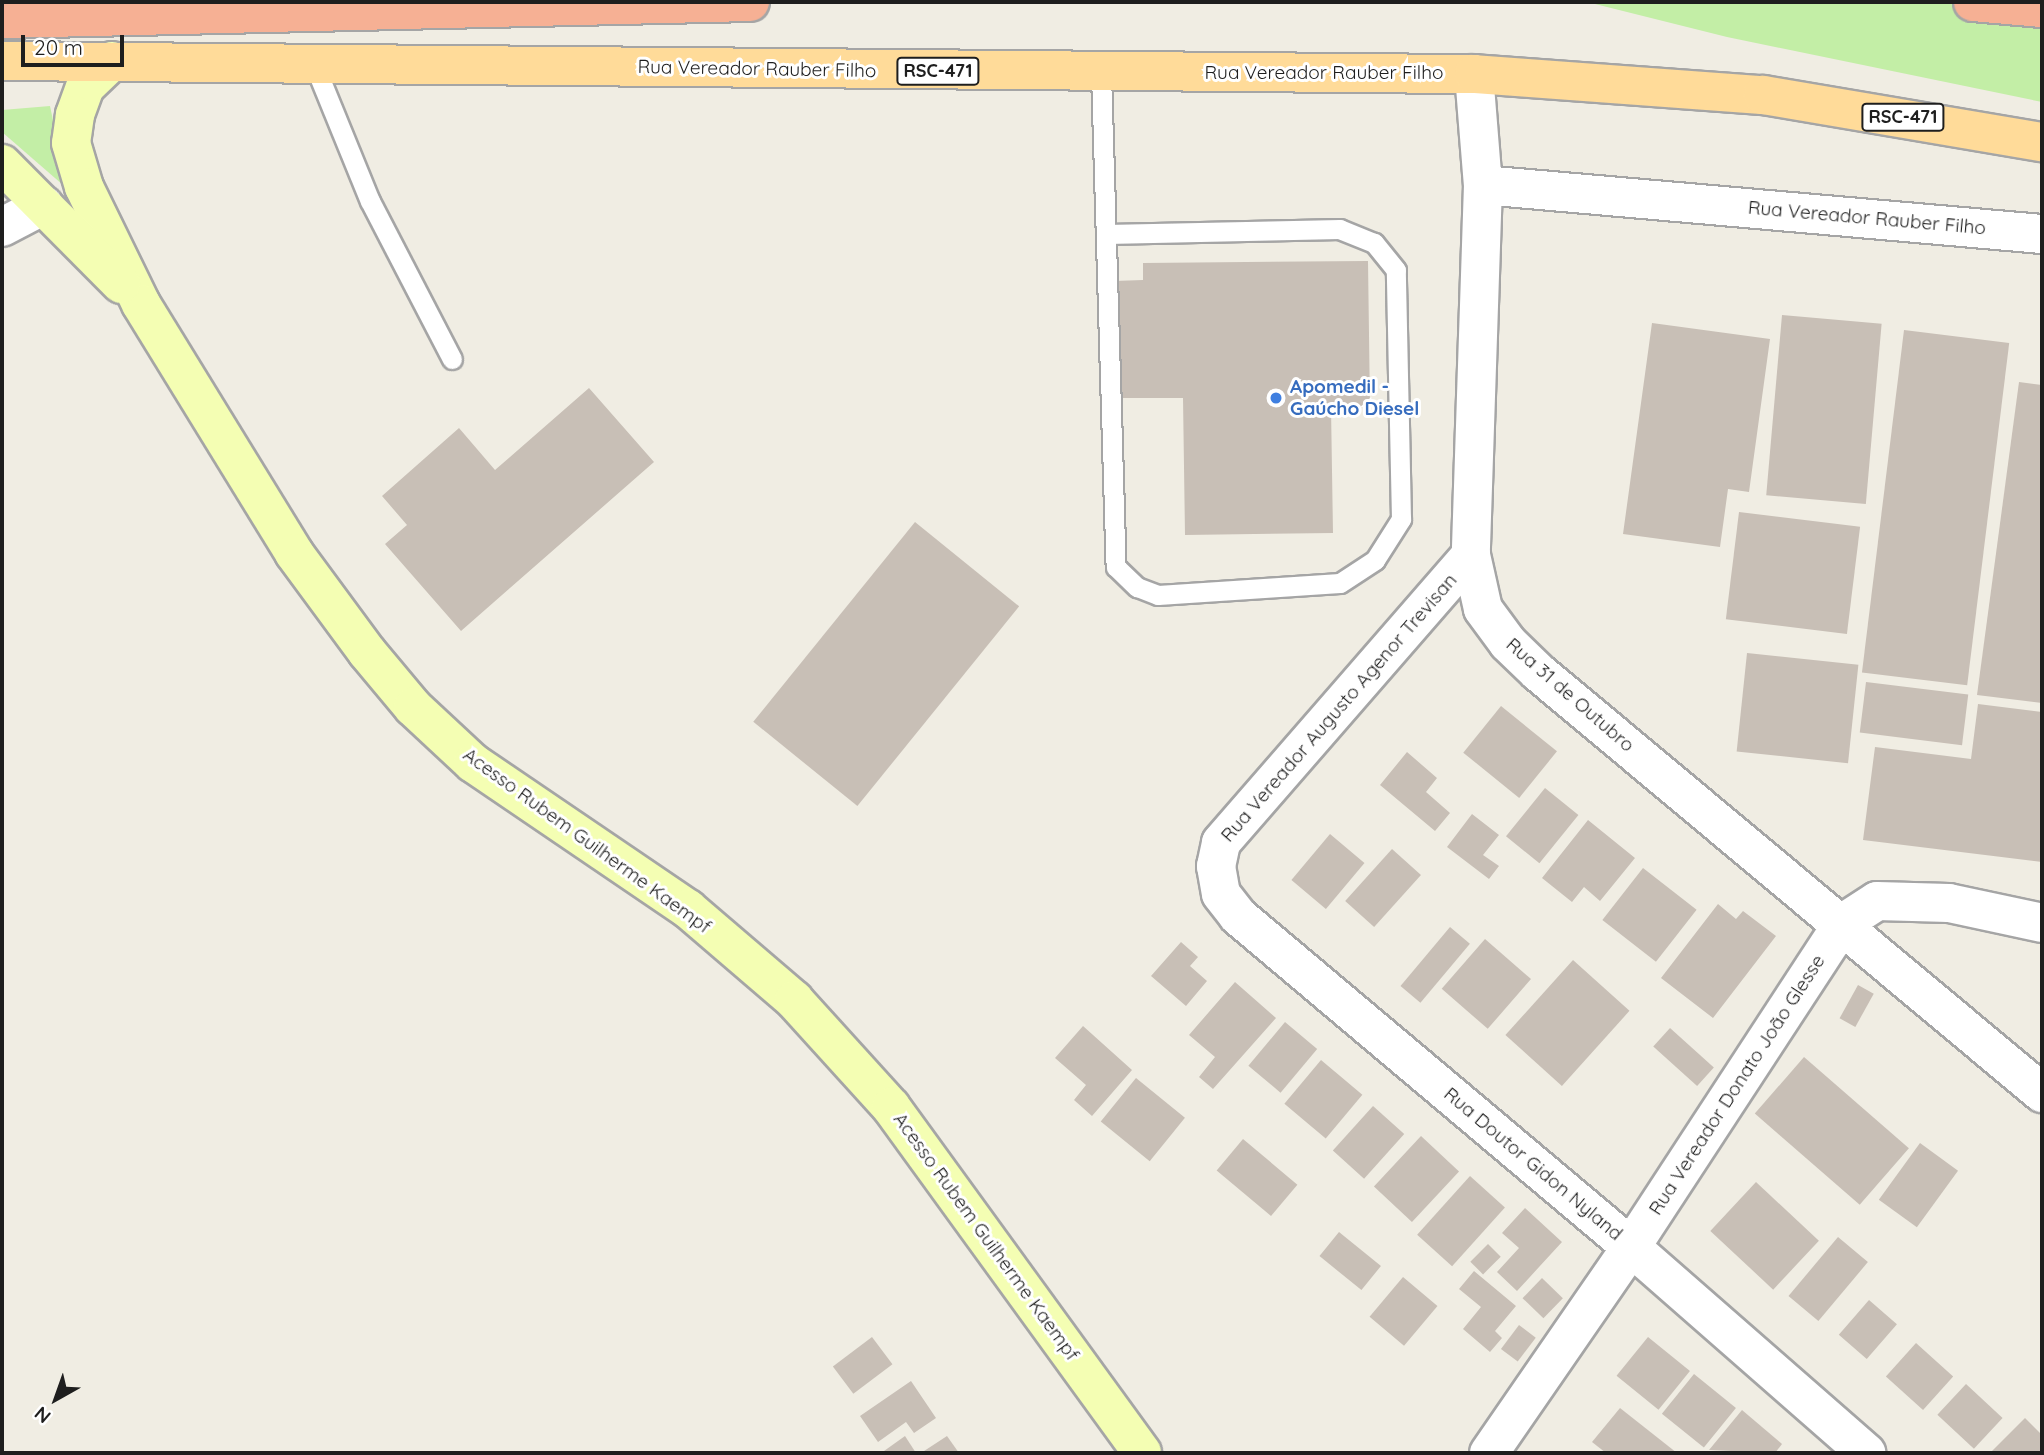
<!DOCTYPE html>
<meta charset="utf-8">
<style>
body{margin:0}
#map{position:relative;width:2044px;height:1455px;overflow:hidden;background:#f0ede3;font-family:Quicksand,sans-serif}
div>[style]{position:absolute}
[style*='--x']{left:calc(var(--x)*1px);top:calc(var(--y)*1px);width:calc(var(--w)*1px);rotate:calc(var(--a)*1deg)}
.grass>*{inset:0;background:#c3eea6}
.building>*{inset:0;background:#c8bfb6;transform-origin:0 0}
.roads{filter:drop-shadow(2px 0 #a5a5a5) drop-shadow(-2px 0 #a5a5a5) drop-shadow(0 2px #a5a5a5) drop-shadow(0 -2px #a5a5a5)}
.service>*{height:19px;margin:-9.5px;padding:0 9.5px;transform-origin:9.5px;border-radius:9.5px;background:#fff}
.minor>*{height:38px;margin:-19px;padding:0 19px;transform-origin:19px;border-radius:19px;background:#fff}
.secondary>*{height:38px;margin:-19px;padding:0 19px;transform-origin:19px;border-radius:19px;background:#f4feb3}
.primary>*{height:38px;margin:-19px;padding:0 19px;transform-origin:19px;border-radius:19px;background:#ffdb99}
.trunk>*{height:38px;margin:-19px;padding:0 19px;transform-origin:19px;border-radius:19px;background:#f6b094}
.dots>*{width:19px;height:19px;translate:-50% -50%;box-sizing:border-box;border:4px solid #fff;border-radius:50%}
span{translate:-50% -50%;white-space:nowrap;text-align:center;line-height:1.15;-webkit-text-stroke:6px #fff;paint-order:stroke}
.shield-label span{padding:2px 5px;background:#fff;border:2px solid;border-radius:5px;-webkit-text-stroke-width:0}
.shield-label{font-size:18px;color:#1e1e1e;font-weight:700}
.street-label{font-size:19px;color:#1e1e1e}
.shop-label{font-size:19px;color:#366cbe;font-weight:700}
.left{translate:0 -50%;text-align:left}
.frame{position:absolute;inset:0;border:4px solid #1e1e1e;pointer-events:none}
.north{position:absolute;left:21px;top:1364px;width:70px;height:70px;-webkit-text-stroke:5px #fff;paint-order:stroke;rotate:220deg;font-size:19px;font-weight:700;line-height:28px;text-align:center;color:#1e1e1e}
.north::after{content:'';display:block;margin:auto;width:24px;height:32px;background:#1e1e1e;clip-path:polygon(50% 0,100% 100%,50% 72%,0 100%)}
.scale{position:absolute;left:21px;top:35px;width:103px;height:32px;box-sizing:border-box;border:4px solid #1e1e1e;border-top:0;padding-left:9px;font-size:21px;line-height:24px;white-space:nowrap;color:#1e1e1e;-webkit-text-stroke:5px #fff;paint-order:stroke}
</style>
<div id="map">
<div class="grass">
<div style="clip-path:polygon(1587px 2px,2042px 2px,2042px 102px,1727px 37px)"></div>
<div style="clip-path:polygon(50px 106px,65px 177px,63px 185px,2px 132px,2px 110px)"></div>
</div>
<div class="building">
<div style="clip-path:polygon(1368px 261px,1370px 407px,1331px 407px,1333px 533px,1185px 535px,1183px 398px,1116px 398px,1114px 281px,1143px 280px,1143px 263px)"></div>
<div style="left:1782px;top:315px;width:100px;height:181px;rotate:5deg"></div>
<div style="clip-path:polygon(1652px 323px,1770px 339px,1749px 492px,1728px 489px,1720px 547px,1623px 534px)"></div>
<div style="left:1904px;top:330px;width:106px;height:345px;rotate:7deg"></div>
<div style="clip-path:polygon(2019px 382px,2042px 385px,2042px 703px,1977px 695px)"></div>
<div style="clip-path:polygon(589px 388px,654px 462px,461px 631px,385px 544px,407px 525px,382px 496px,459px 428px,495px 470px)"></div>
<div style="left:1739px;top:512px;width:122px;height:108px;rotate:7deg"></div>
<div style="left:915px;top:522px;width:134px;height:257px;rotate:39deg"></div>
<div style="left:1747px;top:653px;width:112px;height:99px;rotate:6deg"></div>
<div style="left:1866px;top:682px;width:103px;height:51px;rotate:7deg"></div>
<div style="clip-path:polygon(1978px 704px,2042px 712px,2042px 862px,1863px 840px,1875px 747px,1971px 759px)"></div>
<div style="left:1501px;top:706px;width:72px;height:60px;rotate:39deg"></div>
<div style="clip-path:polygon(1407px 752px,1437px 778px,1426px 792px,1450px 813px,1435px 831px,1380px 785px)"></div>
<div style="left:1545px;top:788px;width:43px;height:62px;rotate:39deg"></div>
<div style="clip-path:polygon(1472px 814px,1499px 835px,1483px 855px,1499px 866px,1489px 879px,1447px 847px)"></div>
<div style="clip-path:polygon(1588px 820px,1635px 858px,1600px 901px,1584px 887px,1572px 902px,1542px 878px)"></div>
<div style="left:1330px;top:834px;width:45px;height:60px;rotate:40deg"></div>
<div style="left:1392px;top:849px;width:39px;height:70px;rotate:42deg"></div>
<div style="left:1643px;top:868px;width:68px;height:66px;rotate:38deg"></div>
<div style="clip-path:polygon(1718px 904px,1736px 919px,1743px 911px,1776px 936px,1713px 1018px,1661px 978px)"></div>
<div style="left:1450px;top:927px;width:26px;height:77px;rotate:40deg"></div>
<div style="left:1485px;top:939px;width:61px;height:66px;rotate:41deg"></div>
<div style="clip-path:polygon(1181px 942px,1198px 957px,1190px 966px,1207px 981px,1186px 1006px,1151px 976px)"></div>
<div style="left:1573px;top:960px;width:76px;height:101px;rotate:42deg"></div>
<div style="clip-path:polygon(1235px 982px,1276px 1018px,1213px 1089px,1199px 1077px,1215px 1057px,1189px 1035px)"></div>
<div style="left:1858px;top:985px;width:18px;height:38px;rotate:29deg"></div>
<div style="left:1285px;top:1022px;width:42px;height:57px;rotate:40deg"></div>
<div style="clip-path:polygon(1083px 1026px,1132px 1070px,1092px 1116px,1074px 1100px,1086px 1085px,1055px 1058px)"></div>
<div style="left:1670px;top:1028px;width:59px;height:25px;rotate:42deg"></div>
<div style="left:1804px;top:1057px;width:139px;height:75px;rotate:41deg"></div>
<div style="left:1321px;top:1060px;width:54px;height:57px;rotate:40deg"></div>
<div style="left:1136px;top:1078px;width:63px;height:56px;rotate:39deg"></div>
<div style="left:1373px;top:1106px;width:42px;height:60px;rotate:42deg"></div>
<div style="left:1421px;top:1136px;width:52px;height:69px;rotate:43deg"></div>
<div style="left:1243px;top:1139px;width:71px;height:41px;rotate:40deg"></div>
<div style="left:1920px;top:1143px;width:47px;height:70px;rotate:36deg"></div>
<div style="left:1470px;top:1176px;width:47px;height:79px;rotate:42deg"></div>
<div style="left:1756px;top:1182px;width:86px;height:67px;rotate:43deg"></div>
<div style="clip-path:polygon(1525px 1208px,1562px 1242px,1517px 1291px,1497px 1272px,1519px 1248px,1502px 1233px)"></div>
<div style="left:1339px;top:1232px;width:54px;height:31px;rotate:39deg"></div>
<div style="left:1838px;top:1237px;width:39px;height:77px;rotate:40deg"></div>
<div style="left:1488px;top:1244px;width:18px;height:25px;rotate:45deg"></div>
<div style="clip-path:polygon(1474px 1271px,1516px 1306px,1495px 1331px,1502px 1338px,1490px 1352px,1463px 1329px,1481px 1307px,1459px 1289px)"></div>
<div style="left:1403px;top:1277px;width:45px;height:52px;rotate:40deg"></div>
<div style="left:1542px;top:1278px;width:29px;height:28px;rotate:44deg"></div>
<div style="left:1869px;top:1300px;width:37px;height:46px;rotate:41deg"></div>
<div style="left:1519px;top:1325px;width:21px;height:30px;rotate:37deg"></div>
<div style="left:872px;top:1337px;width:34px;height:49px;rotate:53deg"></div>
<div style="left:1648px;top:1337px;width:54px;height:50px;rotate:39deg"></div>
<div style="left:1916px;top:1343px;width:50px;height:45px;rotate:42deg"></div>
<div style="left:1694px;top:1374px;width:54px;height:51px;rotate:39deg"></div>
<div style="clip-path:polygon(911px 1381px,936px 1418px,914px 1433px,906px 1422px,878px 1442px,860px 1416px)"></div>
<div style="left:1966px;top:1384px;width:50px;height:42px;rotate:43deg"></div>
<div style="clip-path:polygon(1620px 1408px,1677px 1453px,1606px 1453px,1592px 1442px)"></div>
<div style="clip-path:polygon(1742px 1410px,1782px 1444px,1775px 1453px,1709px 1450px)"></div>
<div style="clip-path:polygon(2025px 1418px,2042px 1435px,2042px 1453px,1990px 1453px)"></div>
<div style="clip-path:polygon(905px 1436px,916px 1453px,886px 1453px,884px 1451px)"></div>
<div style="clip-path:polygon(947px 1436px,959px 1453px,921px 1453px)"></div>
</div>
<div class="roads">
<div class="service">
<div style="--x:314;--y:64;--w:148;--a:67.8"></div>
<div style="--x:370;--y:201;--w:178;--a:62.6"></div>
<div style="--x:1101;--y:73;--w:494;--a:88.3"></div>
<div style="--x:1116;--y:567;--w:29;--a:44"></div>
<div style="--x:1137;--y:587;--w:22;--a:21"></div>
<div style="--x:1158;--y:595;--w:182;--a:-3.8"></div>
<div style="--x:1340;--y:583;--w:42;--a:-33.3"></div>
<div style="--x:1375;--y:560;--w:49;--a:-57.6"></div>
<div style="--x:1401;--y:519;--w:249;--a:-91.2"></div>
<div style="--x:1396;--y:270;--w:35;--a:-129"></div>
<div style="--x:1374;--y:243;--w:37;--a:-158"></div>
<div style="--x:1340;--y:229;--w:234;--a:178.8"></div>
</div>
<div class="minor">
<div style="--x:1474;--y:74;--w:111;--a:85.4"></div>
<div style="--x:1483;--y:185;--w:370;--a:91.9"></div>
<div style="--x:1471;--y:555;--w:55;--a:77.5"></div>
<div style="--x:1483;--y:609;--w:42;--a:53.7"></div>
<div style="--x:1508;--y:643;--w:42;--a:44"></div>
<div style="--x:1538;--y:672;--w:657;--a:39.87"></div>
<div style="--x:1483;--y:185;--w:561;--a:5.01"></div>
<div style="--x:2;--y:227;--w:47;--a:-27.6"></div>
<div style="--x:1471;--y:555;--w:381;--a:131"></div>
<div style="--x:1221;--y:843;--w:24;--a:102"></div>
<div style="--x:1216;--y:866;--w:28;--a:80"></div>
<div style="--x:1221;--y:894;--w:28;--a:52"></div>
<div style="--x:1238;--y:916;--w:514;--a:40.11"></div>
<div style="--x:1631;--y:1247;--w:313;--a:41.2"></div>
<div style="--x:1489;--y:1453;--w:250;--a:-55.4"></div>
<div style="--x:1631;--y:1247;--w:387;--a:-56.8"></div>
<div style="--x:1843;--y:923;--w:40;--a:-32.9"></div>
<div style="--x:1877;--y:901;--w:72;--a:1.6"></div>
<div style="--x:1949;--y:903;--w:95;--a:12.1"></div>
</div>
<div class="secondary">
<div style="--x:112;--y:61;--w:37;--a:136"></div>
<div style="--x:85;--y:87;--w:30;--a:110"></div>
<div style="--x:75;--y:115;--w:28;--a:98"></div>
<div style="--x:71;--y:143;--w:46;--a:73.5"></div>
<div style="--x:84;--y:187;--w:130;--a:64"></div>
<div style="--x:141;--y:304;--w:292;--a:58.4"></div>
<div style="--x:294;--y:553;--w:123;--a:53.6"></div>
<div style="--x:367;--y:652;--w:72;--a:50.1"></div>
<div style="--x:413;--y:707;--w:82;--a:43"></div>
<div style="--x:473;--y:763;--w:260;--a:34.2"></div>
<div style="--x:688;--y:909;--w:140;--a:40.6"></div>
<div style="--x:794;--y:1000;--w:144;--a:47.8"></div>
<div style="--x:891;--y:1107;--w:427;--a:54"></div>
<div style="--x:2;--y:164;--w:169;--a:45.2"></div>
</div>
<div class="primary">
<div style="--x:2;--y:61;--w:1472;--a:0.51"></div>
<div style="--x:1474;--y:74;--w:290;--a:4.2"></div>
<div style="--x:1763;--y:95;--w:283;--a:9.6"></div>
</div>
<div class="trunk">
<div style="--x:1973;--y:2;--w:69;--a:5"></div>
<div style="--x:2;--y:19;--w:748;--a:-1.3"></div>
</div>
</div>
<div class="dots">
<div style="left:1276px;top:398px;background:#3f7fe0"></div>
</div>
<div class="shield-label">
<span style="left:938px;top:71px">RSC-471</span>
<span style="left:1903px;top:117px">RSC-471</span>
</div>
<div class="street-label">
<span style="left:757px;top:69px;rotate:1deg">Rua Vereador Rauber Filho</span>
<span style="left:1324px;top:73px">Rua Vereador Rauber Filho</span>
<span style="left:1867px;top:218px;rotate:5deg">Rua Vereador Rauber Filho</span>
<span style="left:1570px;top:695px;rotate:41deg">Rua 31 de Outubro</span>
<span style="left:1339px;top:708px;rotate:-49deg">Rua Vereador Augusto Agenor Trevisan</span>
<span style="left:587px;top:841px;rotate:36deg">Acesso Rubem Guilherme Kaempf</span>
<span style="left:1737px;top:1085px;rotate:-57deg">Rua Vereador Donato João Glesse</span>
<span style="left:1533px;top:1164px;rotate:40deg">Rua Doutor Gidon Nyland</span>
<span style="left:986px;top:1237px;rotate:54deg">Acesso Rubem Guilherme Kaempf</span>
</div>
<div class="shop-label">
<span class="left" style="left:1290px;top:398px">Apomedil -<br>Gaúcho Diesel</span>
</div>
<div class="frame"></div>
<div class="north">N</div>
<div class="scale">20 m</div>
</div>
